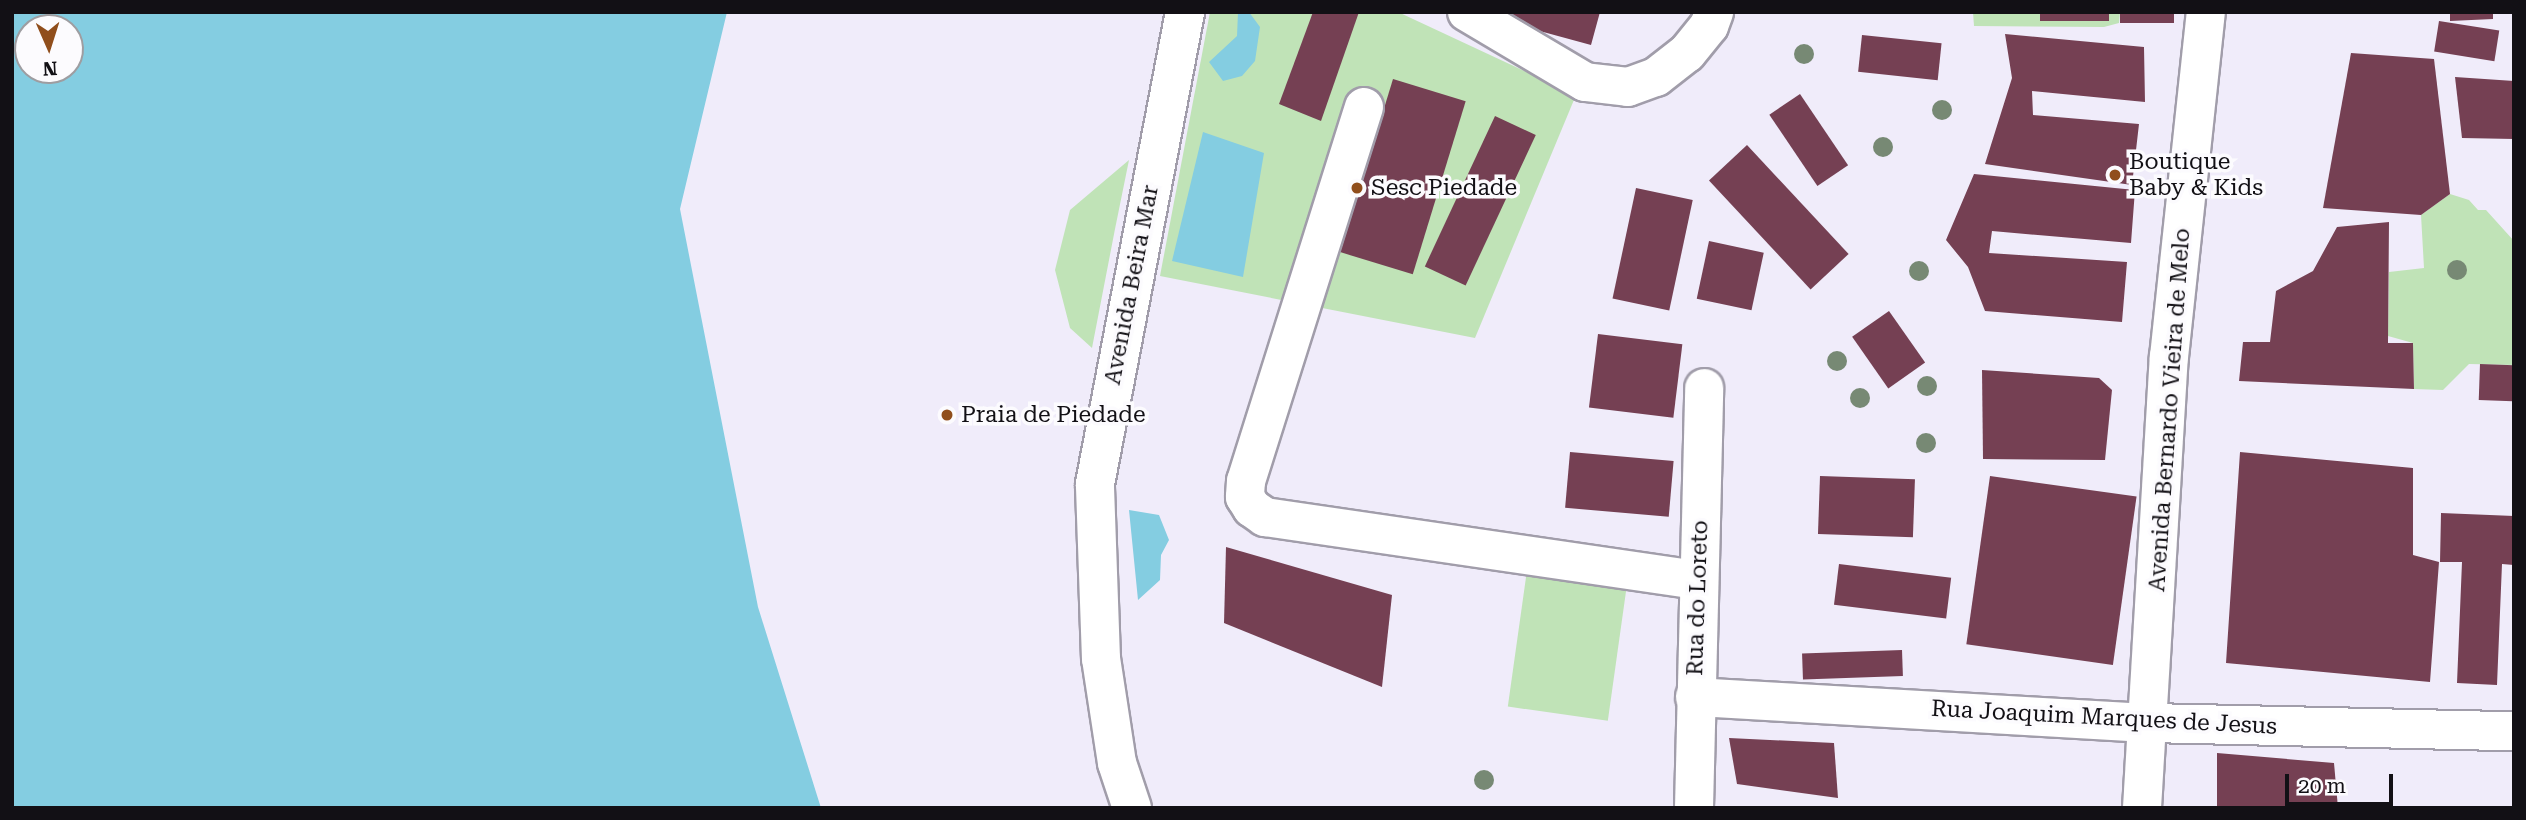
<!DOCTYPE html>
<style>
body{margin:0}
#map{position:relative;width:2526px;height:820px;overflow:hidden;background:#f0ecfa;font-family:"Roboto Serif",serif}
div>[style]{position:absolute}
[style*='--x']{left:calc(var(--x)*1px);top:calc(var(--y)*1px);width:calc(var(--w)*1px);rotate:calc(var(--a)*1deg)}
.green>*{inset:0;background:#c0e3b7;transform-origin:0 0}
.water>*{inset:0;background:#84cde1}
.building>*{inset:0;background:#754053;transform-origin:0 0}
.roads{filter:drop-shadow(2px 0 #a19daa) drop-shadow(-2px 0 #a19daa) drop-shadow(0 2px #a19daa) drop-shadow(0 -2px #a19daa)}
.minor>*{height:38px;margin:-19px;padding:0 19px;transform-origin:19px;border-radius:19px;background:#fff}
.major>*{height:38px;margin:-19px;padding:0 19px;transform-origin:19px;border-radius:19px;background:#fff}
.trees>*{width:20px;height:20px;margin:-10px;border-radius:50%;background:#778974}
.dots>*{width:19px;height:19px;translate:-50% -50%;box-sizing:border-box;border:4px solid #fcfbfe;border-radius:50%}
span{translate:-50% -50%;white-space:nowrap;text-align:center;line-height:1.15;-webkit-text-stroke:7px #fcfbfe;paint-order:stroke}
.poi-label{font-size:23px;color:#121015}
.left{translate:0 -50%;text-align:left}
.street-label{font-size:23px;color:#121015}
.frame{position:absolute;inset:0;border:14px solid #121015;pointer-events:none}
.north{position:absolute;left:14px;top:14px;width:70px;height:70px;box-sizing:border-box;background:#fcfbfe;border:2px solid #9e9da1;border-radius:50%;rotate:177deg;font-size:19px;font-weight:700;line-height:28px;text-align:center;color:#121015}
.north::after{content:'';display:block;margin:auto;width:24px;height:32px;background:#904e1c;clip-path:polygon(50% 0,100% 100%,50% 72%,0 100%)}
.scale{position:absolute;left:2285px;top:774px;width:108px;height:32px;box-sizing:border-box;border:4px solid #121015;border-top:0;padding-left:9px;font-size:21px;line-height:24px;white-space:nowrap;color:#121015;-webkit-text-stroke:5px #fcfbfe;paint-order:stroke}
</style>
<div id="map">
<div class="green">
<div style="clip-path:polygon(1210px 12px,1398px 12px,1576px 95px,1475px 338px,1160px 276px)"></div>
<div style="clip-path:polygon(1973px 12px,2120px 12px,2119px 23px,2104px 27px,1974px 26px)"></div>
<div style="clip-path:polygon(1129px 160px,1115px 229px,1092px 348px,1070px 328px,1055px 270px,1070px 210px)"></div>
<div style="clip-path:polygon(2450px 194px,2469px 200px,2478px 210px,2486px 210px,2514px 241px,2514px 365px,2469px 364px,2443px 390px,2414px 389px,2413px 343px,2388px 336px,2389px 272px,2424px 268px,2421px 215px)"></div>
<div style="left:1528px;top:563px;width:101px;height:145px;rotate:8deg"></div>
</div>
<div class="water">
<div style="clip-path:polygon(evenodd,12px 12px,727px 12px,680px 209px,758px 607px,821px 808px,12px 808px,12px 12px,28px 28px,70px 28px,70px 70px,28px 70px,28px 28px)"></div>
<div style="clip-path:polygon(1238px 12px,1249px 12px,1260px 27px,1255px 61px,1242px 76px,1223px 81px,1209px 62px,1237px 36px)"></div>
<div style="clip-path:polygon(1203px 132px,1264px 153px,1243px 277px,1172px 261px)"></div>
<div style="clip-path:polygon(1129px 510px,1159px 515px,1169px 540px,1161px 555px,1160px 580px,1138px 600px)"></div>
</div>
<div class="building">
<div style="clip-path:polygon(1313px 12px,1359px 12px,1321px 121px,1279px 104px)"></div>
<div style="clip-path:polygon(1505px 12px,1600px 12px,1591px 45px,1503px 21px)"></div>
<div style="left:1877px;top:12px;width:30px;height:2px"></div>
<div style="left:2040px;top:12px;width:69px;height:9px"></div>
<div style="left:2120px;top:12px;width:54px;height:11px"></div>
<div style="clip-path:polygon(2450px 12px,2493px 12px,2493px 19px,2450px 21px)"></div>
<div style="left:2439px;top:21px;width:61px;height:31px;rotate:9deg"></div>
<div style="clip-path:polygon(2005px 34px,2144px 47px,2145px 102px,2032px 91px,2033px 115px,2139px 124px,2132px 185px,1985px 164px,2012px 78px)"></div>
<div style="left:1862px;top:35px;width:80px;height:37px;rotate:6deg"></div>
<div style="clip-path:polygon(2351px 53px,2434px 59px,2450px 194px,2421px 215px,2323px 208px)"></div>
<div style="clip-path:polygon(2455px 77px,2514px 81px,2514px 139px,2462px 138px)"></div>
<div style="left:1393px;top:79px;width:76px;height:181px;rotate:17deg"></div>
<div style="left:1800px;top:94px;width:86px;height:37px;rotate:56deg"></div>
<div style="left:1495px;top:116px;width:45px;height:166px;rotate:25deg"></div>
<div style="left:1747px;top:145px;width:149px;height:52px;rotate:47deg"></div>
<div style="clip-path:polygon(1974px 174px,2135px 190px,2131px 243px,1992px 231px,1989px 253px,2127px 262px,2122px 322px,1985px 311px,1968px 267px,1946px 240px)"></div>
<div style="left:1636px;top:188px;width:58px;height:113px;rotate:12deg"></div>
<div style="clip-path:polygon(2389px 222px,2388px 343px,2413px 343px,2414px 389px,2239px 381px,2243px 342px,2270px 342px,2276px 291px,2313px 271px,2337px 227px)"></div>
<div style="left:1709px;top:241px;width:56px;height:59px;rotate:12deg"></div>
<div style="left:1889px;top:311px;width:63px;height:45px;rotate:55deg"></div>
<div style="left:1598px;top:334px;width:85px;height:74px;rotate:7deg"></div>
<div style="left:2480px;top:364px;width:34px;height:36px;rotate:2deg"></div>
<div style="clip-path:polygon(1982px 370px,2099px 378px,2112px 390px,2105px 460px,1983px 459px)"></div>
<div style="left:1570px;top:452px;width:104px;height:56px;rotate:5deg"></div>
<div style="clip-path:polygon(2240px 452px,2413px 468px,2413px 555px,2439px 562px,2430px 682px,2226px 663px)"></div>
<div style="left:1820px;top:476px;width:95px;height:58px;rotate:2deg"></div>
<div style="left:1990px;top:476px;width:148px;height:170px;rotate:8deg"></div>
<div style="clip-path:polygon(2441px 513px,2514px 516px,2514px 565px,2502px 564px,2497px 685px,2457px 683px,2462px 562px,2440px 562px)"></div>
<div style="clip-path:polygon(1226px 547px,1392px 595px,1382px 687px,1224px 623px)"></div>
<div style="left:1839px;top:564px;width:113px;height:41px;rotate:7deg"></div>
<div style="left:1902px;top:650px;width:26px;height:100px;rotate:88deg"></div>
<div style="clip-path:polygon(1729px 738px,1834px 743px,1838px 798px,1737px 784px)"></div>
<div style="clip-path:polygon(2217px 753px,2334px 763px,2338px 808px,2217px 808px)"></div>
</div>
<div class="roads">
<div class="minor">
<div style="--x:1467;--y:12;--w:137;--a:30.7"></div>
<div style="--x:1585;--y:82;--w:43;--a:6.6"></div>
<div style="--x:1628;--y:87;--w:30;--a:-20"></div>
<div style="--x:1656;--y:77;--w:39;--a:-38"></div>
<div style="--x:1687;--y:53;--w:35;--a:-51"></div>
<div style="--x:1709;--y:26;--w:15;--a:-70"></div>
<div style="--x:1364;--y:107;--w:392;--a:107.5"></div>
<div style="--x:1246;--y:481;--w:16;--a:94"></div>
<div style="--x:1245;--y:497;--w:13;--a:58"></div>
<div style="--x:1252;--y:508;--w:16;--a:35"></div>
<div style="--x:1265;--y:517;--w:438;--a:8.3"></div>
<div style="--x:1695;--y:697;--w:455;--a:3.3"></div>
<div style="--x:2149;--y:723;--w:365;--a:1.3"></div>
<div style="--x:1132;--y:808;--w:47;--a:-108.4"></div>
<div style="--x:1117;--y:763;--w:105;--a:-98.7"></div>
<div style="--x:1101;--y:659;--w:175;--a:-92"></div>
<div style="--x:1095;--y:484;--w:481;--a:-79.2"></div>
<div style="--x:1694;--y:808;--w:420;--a:-88.6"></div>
</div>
<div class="major">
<div style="--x:2142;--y:808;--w:452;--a:-86.6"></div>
<div style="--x:2169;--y:357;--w:347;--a:-83.9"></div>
</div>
</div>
<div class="trees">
<div style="left:1804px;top:54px"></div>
<div style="left:1942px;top:110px"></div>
<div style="left:1883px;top:147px"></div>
<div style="left:2457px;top:270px"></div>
<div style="left:1919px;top:271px"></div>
<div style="left:1837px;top:361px"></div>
<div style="left:1927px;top:386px"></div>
<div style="left:1860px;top:398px"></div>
<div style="left:1926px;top:443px"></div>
<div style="left:1484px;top:780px"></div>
</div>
<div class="dots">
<div style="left:2115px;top:175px;background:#904e1c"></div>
<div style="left:1357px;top:188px;background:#904e1c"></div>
<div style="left:947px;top:415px;background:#904e1c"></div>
</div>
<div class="poi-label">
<span class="left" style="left:2129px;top:175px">Boutique<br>Baby &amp; Kids</span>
<span class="left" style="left:1371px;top:188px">Sesc Piedade</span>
<span class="left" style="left:961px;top:415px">Praia de Piedade</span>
</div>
<div class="street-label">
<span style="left:1132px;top:285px;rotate:-79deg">Avenida Beira Mar</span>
<span style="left:2170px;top:410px;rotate:-86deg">Avenida Bernardo Vieira de Melo</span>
<span style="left:1698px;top:598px;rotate:-88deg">Rua do Loreto</span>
<span style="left:2104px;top:718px;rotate:3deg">Rua Joaquim Marques de Jesus</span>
</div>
<div class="frame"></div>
<div class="north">N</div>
<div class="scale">20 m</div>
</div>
